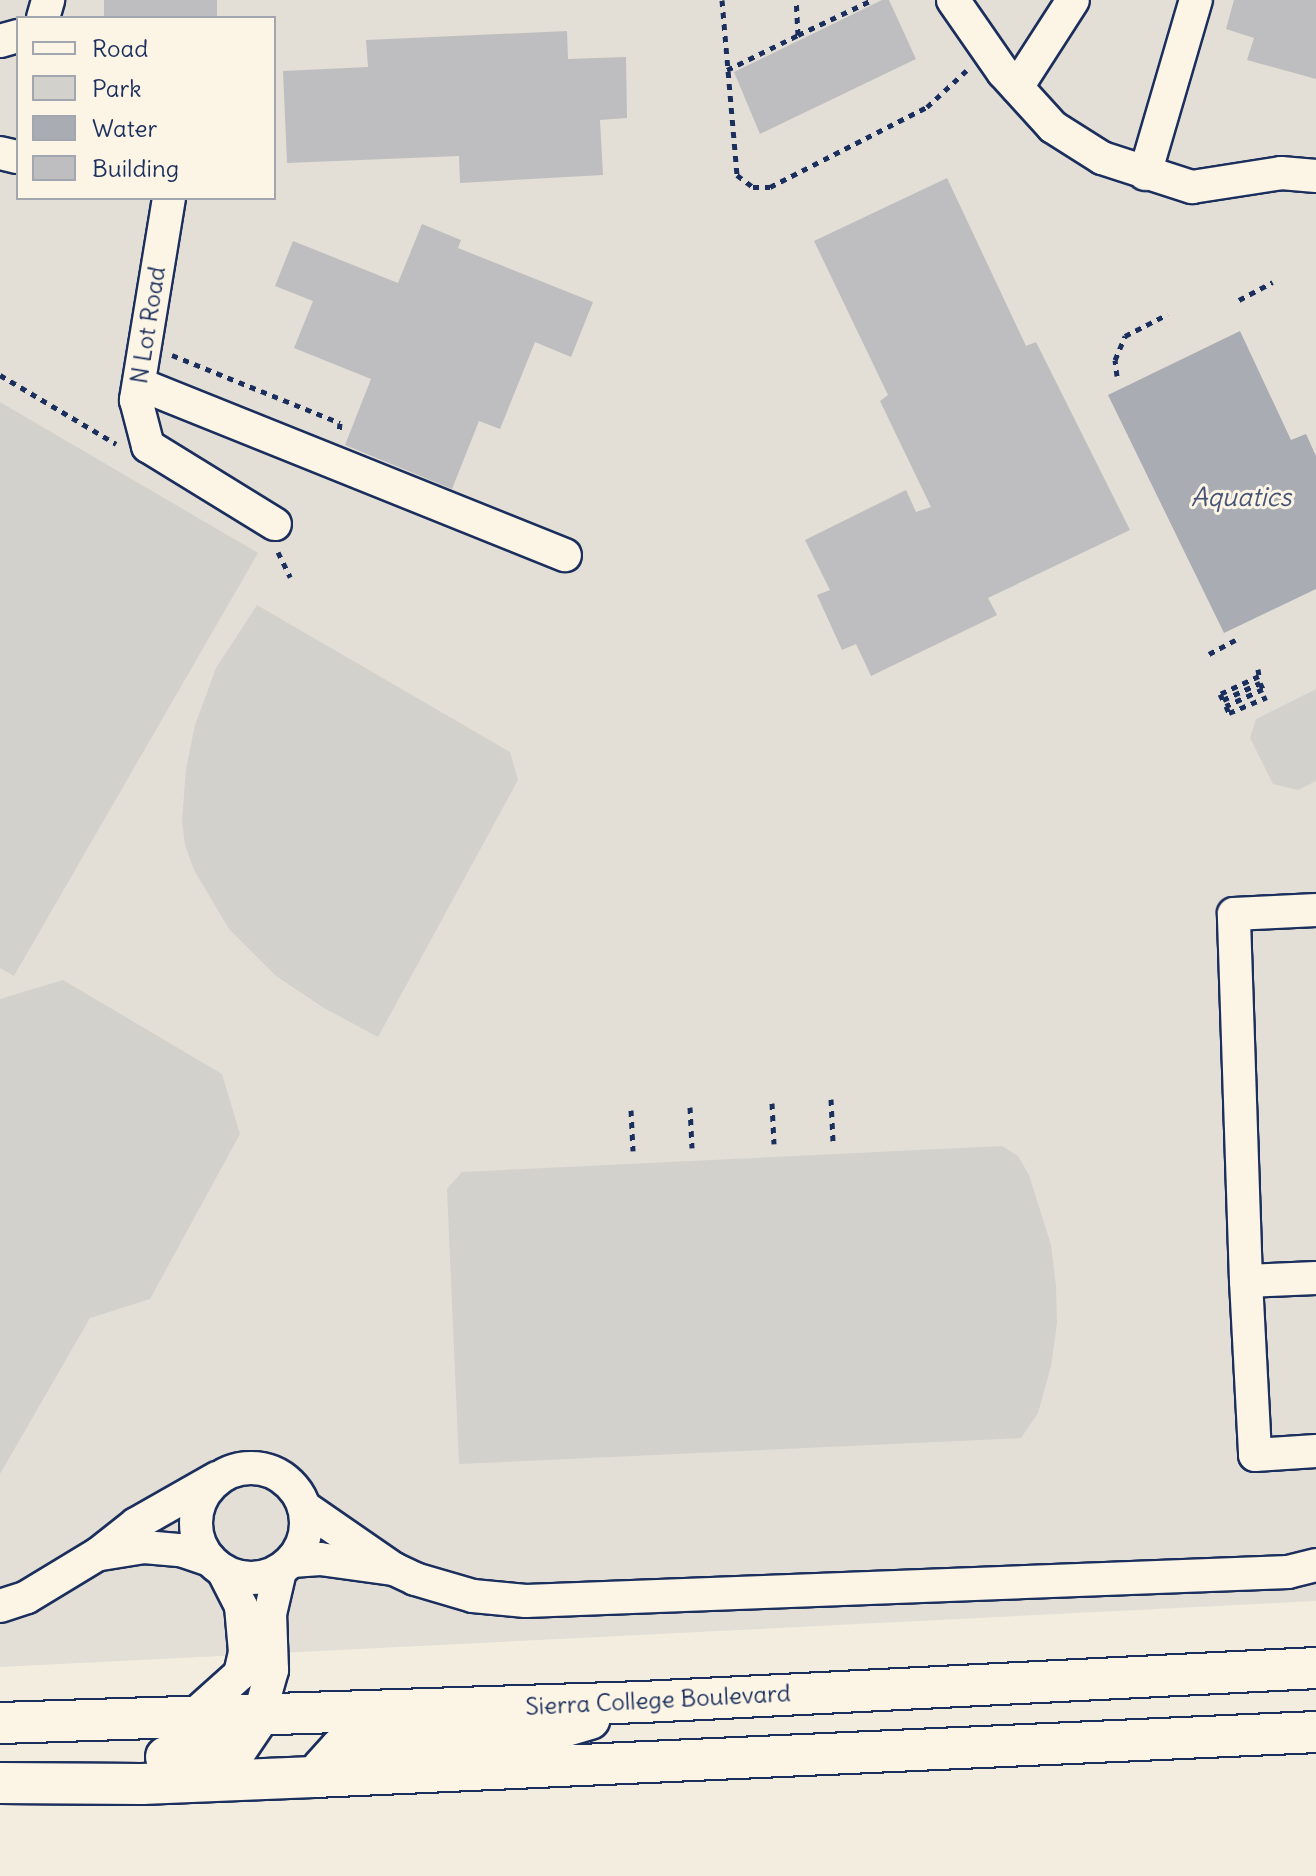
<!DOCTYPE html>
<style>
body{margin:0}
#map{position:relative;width:1316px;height:1876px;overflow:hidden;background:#f3ede0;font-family:Delius,sans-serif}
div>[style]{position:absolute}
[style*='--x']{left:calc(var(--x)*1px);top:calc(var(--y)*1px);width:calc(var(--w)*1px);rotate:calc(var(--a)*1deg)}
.built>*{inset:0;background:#e3dfd6}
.green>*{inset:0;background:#d3d1cc}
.water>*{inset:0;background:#a9acb3}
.building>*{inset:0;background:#bebec0;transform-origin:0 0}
.path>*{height:5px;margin-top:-2.5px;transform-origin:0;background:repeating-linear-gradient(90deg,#1b2f5e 0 6px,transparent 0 12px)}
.roads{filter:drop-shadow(2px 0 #1b2f5e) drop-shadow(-2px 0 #1b2f5e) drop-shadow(0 2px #1b2f5e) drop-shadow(0 -2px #1b2f5e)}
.minor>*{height:32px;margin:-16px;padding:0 16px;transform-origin:16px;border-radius:16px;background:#fcf5e5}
.minor>.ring{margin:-16px;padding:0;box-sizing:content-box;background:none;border:32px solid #fcf5e5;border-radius:50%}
.major>*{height:40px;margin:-20px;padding:0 20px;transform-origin:20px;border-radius:20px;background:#fcf5e5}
span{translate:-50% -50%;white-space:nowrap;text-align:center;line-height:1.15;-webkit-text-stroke:6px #fcf5e5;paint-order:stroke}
.street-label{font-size:24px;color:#1b2f5e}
.water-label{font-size:26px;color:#465478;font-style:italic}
.legend{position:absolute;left:16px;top:16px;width:260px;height:184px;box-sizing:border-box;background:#fcf5e5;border:2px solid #a2a6af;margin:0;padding:10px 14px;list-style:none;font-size:24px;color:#1b2f5e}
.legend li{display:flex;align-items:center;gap:16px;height:40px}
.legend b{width:40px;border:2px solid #a2a6af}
</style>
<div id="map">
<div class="built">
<div style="clip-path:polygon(evenodd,0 0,1316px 0,1316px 1601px,0 1667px,0 0,18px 18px,274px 18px,274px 198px,18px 198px,18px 18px)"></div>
</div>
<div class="green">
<div style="clip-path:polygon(0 402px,258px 553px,14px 976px,0 968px)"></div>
<div style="clip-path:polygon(257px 605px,510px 752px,518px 780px,378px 1037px,324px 1008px,276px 976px,229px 929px,194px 870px,185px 845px,182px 821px,186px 769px,195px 725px,216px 668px)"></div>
<div style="clip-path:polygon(1316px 689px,1316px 781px,1298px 790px,1273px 784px,1250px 738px,1256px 719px)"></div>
<div style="clip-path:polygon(63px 980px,222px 1074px,240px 1134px,150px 1299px,90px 1318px,0 1474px,0 999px)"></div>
<div style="clip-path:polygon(1002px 1146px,1018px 1156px,1029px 1175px,1051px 1245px,1056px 1286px,1057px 1323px,1051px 1366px,1038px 1413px,1021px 1438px,459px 1464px,447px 1189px,462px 1172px)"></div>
</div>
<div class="water">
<div style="clip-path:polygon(1240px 331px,1291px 440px,1306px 434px,1316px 456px,1316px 589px,1224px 633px,1108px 395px)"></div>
</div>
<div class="building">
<div style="left:104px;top:0;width:113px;height:19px"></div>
<div style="clip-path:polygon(882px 0,889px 0,916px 59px,760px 134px,734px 72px)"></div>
<div style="clip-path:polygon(1234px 0,1316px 0,1316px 79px,1247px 60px,1254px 38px,1226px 29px)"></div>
<div style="clip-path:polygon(567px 31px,568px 59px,626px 57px,627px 118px,600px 120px,603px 175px,460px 183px,459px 156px,287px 163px,283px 71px,368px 67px,366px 40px)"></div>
<div style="clip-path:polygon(947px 178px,1026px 346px,1036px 342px,1130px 530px,988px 598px,997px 615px,871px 676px,856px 644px,842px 650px,817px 595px,830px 590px,805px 540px,906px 490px,916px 512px,931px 507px,880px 401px,888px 395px,814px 241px)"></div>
<div style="clip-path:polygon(422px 224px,461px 240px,458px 248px,593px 302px,571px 357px,535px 342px,500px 429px,479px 421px,452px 489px,345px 445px,371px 379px,294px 348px,313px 301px,275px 286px,293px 241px,398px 283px)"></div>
</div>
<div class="path">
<div style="--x:722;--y:0;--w:176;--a:85.1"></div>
<div style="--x:737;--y:175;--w:20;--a:37"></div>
<div style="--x:753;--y:187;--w:17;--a:0"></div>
<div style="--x:770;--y:187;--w:176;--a:-27"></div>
<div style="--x:927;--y:107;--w:54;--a:-42.8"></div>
<div style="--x:798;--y:35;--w:82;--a:-25.3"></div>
<div style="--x:727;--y:70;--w:79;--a:-26.2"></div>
<div style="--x:798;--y:35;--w:35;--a:-93"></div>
<div style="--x:1239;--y:300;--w:38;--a:-28"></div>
<div style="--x:172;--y:355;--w:181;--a:22"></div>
<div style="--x:340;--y:423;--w:9;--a:96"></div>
<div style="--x:0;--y:375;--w:135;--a:30.7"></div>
<div style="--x:1117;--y:376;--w:16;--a:-97"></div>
<div style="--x:1115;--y:360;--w:26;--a:-67"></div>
<div style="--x:1125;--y:336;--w:48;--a:-27.1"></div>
<div style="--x:278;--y:552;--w:28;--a:64"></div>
<div style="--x:1209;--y:654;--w:30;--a:-28"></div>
<div style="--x:1258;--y:669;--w:7;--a:82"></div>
<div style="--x:1259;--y:676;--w:43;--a:155.2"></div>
<div style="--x:1220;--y:694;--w:7;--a:63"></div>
<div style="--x:1223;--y:700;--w:41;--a:-24.7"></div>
<div style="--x:1260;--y:683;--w:7;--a:63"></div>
<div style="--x:1263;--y:689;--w:41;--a:155.3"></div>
<div style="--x:1226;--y:706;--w:8;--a:67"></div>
<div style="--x:1229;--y:713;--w:41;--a:-22.8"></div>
<div style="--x:831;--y:1099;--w:42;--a:87.3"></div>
<div style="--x:772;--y:1103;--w:41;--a:87.2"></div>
<div style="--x:690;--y:1107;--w:41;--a:87.2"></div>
<div style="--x:631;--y:1110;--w:41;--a:87.2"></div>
</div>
<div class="roads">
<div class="minor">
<div style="--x:953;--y:0;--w:88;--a:55.2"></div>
<div style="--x:1003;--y:72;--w:74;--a:47.7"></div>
<div style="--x:1053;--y:127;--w:58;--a:32.3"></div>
<div style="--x:1102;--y:158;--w:95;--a:17.9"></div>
<div style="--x:1192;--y:187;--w:90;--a:-8.9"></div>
<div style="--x:1281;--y:173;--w:35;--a:5"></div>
<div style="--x:43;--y:18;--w:19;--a:-74"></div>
<div style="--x:0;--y:41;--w:19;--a:-16"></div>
<div style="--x:1017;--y:87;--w:103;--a:-57.2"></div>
<div style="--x:0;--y:153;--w:18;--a:13"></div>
<div style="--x:1145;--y:174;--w:181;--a:-73.7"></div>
<div style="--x:169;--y:198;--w:205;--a:99.3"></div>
<div style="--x:136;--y:400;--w:48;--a:75.4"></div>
<div style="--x:148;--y:446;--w:149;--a:31.6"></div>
<div style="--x:139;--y:384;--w:459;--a:21.9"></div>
<div style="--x:1316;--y:1278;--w:70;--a:177.5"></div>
<div style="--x:1246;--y:1281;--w:174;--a:87"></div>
<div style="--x:1255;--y:1455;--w:61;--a:-3.8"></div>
<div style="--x:1246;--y:1281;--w:367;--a:-91.9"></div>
<div style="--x:1234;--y:914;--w:82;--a:-2.8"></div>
<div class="ring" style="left:196px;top:1468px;width:78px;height:78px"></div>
<div style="--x:304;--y:1507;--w:109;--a:34.6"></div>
<div style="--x:394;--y:1569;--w:23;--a:25"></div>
<div style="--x:415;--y:1579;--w:60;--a:16.3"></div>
<div style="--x:473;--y:1596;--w:53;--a:5.4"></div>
<div style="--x:526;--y:1601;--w:763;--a:-2.18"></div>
<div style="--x:1288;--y:1572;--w:29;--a:-14"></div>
<div style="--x:101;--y:1554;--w:44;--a:-9.2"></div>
<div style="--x:144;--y:1547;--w:37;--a:5"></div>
<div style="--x:181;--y:1550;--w:31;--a:19"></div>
<div style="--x:292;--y:1561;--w:28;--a:-4"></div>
<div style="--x:320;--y:1559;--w:75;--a:7.7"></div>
<div style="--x:0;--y:1606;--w:28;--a:-18"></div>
<div style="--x:27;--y:1597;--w:83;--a:-31.2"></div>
<div style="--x:98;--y:1554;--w:48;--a:-38.3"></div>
<div style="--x:136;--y:1524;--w:93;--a:-29.6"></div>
<div style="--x:259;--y:1716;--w:48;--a:-74.2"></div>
<div style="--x:272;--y:1670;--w:56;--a:-92"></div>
<div style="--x:270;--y:1614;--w:44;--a:-76.9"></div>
<div style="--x:191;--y:1718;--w:66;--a:-41.9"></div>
<div style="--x:240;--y:1674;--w:23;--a:-77"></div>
<div style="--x:245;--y:1652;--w:46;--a:-95"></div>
<div style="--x:241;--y:1606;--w:39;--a:-117"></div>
</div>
<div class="major">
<div style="--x:0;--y:1723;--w:643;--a:-1.87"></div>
<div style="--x:643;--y:1702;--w:674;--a:-2.89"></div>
<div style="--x:166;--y:1757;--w:70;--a:-5.7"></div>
<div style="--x:236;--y:1750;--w:41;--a:-55.9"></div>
<div style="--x:322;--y:1769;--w:28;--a:-48"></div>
<div style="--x:341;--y:1748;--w:191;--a:-3.6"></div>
<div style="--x:532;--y:1736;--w:60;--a:-16.3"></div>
<div style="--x:0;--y:1783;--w:142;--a:0.4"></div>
<div style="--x:142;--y:1784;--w:172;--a:-2.3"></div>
<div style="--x:314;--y:1777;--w:1003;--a:-2.57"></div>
</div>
</div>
<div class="street-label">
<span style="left:148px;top:325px;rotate:-81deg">N Lot Road</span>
<span style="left:658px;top:1700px;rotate:-3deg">Sierra College Boulevard</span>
</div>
<div class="water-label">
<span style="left:1241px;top:497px">Aquatics</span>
</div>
<ul class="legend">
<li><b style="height:10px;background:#fcf5e5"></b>Road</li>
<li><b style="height:22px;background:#d3d1cc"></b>Park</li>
<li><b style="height:22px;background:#a9acb3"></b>Water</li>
<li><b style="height:22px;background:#bebec0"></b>Building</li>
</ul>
</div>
